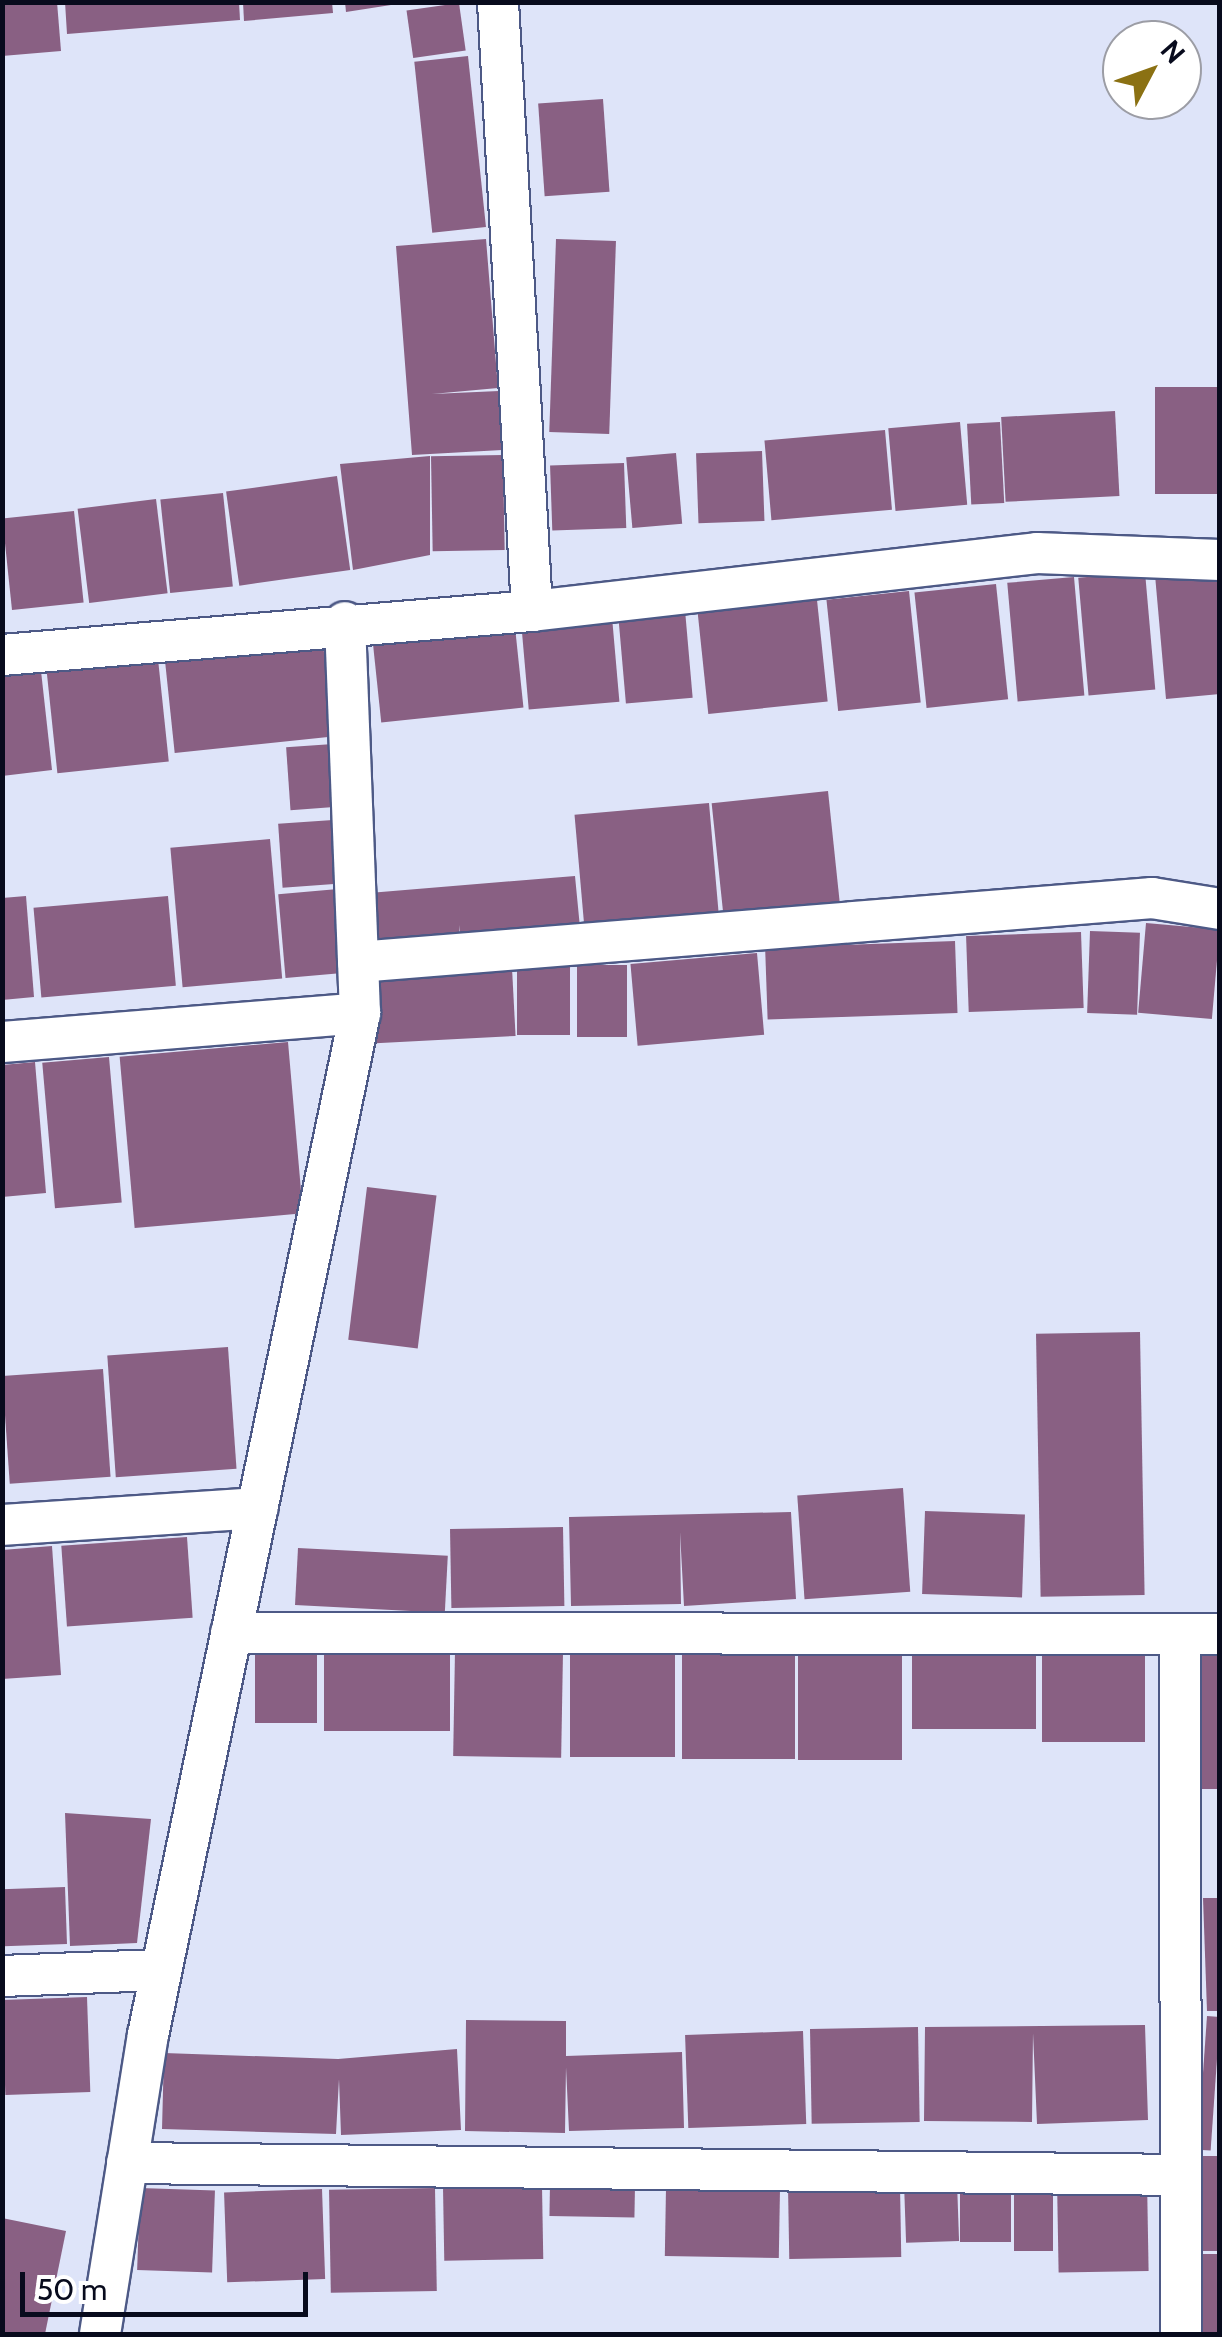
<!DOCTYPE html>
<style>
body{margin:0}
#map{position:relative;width:1222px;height:2337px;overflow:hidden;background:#dee4f9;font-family:Cabin,sans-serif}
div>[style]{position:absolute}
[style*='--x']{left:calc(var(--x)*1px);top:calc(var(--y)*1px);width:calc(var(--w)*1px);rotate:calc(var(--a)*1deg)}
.building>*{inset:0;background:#896083;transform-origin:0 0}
.roads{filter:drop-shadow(2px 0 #4d5986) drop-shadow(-2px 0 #4d5986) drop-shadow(0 2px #4d5986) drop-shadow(0 -2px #4d5986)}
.minor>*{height:40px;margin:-20px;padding:0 20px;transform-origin:20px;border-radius:20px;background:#fff}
span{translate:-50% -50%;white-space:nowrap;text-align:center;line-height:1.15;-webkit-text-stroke:8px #fff;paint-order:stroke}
.frame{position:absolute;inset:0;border:5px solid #080b1d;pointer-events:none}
.north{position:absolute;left:1102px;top:20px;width:100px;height:100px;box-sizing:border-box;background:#fff;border:2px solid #9c9da5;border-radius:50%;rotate:49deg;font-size:28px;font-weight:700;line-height:40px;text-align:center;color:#080b1d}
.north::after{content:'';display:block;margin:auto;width:35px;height:45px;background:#8b7113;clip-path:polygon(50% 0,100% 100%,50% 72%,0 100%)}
.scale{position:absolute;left:20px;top:2272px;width:288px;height:45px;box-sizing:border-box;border:5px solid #080b1d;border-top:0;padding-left:12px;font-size:30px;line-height:35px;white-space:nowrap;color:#080b1d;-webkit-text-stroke:8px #fff;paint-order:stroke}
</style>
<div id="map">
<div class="building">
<div style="clip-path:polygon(2px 2px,57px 2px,61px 51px,2px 56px)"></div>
<div style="clip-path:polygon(65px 2px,239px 2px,240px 20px,67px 34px)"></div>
<div style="clip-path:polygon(243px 2px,332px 2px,333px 13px,244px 21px)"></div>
<div style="clip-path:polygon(345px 2px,391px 2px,391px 5px,346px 12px)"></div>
<div style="left:459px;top:3px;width:48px;height:53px;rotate:82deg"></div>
<div style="left:468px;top:56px;width:172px;height:54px;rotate:84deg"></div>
<div style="left:603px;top:99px;width:93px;height:65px;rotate:86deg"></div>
<div style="clip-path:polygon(486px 239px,498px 388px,432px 394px,499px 391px,502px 450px,412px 455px,396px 246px)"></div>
<div style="left:556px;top:239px;width:60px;height:193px;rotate:2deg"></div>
<div style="left:1220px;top:387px;width:107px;height:65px;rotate:90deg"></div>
<div style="left:1115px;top:411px;width:85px;height:114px;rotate:87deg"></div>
<div style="left:960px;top:422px;width:83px;height:72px;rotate:85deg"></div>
<div style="left:1000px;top:422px;width:81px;height:33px;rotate:87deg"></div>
<div style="left:885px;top:430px;width:80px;height:121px;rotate:85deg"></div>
<div style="left:762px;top:451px;width:70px;height:66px;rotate:88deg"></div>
<div style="left:676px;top:453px;width:71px;height:50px;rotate:85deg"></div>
<div style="left:503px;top:455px;width:95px;height:72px;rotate:89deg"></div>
<div style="clip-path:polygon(430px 456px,430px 555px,353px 570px,340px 464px)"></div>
<div style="left:624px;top:463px;width:65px;height:74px;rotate:88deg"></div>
<div style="left:337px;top:476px;width:95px;height:112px;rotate:82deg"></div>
<div style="left:223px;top:493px;width:94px;height:63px;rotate:84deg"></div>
<div style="left:156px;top:499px;width:95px;height:79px;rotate:83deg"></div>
<div style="left:74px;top:511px;width:92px;height:72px;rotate:84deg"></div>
<div style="clip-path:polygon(1220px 571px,1220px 694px,1166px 699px,1155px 575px)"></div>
<div style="left:1145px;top:572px;width:118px;height:67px;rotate:85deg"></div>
<div style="left:1074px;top:577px;width:119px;height:67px;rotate:85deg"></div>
<div style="left:996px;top:584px;width:116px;height:82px;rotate:84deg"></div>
<div style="left:909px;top:591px;width:112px;height:83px;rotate:84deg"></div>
<div style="left:817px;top:600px;width:102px;height:120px;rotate:84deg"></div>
<div style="left:685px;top:610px;width:88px;height:67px;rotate:85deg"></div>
<div style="left:612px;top:617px;width:85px;height:91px;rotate:85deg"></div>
<div style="left:515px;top:627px;width:81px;height:143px;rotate:84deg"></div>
<div style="left:323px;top:643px;width:94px;height:159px;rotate:84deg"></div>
<div style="left:158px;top:659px;width:103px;height:112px;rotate:84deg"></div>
<div style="clip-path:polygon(41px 671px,52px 770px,2px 776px,2px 675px)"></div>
<div style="left:333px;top:744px;width:63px;height:47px;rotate:86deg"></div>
<div style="left:828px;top:791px;width:125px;height:117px;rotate:84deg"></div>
<div style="left:709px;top:803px;width:123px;height:135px;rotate:85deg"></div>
<div style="left:333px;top:820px;width:64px;height:55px;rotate:86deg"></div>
<div style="left:270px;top:839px;width:140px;height:100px;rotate:85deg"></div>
<div style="clip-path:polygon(575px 876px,581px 938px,461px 948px,459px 925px,459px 948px,373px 954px,369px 893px)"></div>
<div style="left:338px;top:889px;width:84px;height:60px;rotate:85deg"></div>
<div style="clip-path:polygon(26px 896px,34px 997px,2px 1000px,2px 898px)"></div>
<div style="left:168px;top:896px;width:90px;height:135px;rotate:85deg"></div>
<div style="left:1146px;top:923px;width:74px;height:90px;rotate:5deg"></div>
<div style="left:1090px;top:931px;width:50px;height:82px;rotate:2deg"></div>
<div style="left:1081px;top:932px;width:76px;height:115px;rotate:88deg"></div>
<div style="left:955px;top:941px;width:72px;height:190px;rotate:88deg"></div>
<div style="left:757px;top:953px;width:82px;height:127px;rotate:85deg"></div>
<div style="left:577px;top:965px;width:50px;height:72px"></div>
<div style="left:517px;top:967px;width:53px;height:68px"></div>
<div style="left:512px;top:968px;width:68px;height:140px;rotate:87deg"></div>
<div style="left:288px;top:1042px;width:172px;height:169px;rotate:85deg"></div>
<div style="left:109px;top:1057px;width:146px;height:67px;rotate:85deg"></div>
<div style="clip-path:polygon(35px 1062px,46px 1193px,2px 1197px,2px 1065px)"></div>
<div style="left:367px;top:1187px;width:70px;height:154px;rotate:7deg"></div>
<div style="left:1140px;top:1332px;width:263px;height:104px;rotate:89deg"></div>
<div style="left:228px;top:1347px;width:122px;height:121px;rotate:86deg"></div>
<div style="left:103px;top:1369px;width:108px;height:101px;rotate:86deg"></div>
<div style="left:903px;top:1488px;width:104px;height:106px;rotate:86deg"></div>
<div style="left:925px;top:1511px;width:100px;height:83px;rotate:2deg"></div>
<div style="clip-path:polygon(791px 1512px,796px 1599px,684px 1606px,680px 1532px,681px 1604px,571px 1606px,569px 1517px)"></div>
<div style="left:563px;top:1527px;width:79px;height:113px;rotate:89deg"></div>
<div style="left:187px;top:1537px;width:81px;height:126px;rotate:86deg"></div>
<div style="clip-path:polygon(52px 1546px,61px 1675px,2px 1679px,2px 1550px)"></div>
<div style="left:298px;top:1548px;width:150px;height:57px;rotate:3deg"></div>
<div style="left:1202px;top:1650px;width:18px;height:139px"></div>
<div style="left:450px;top:1651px;width:80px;height:126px;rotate:90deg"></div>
<div style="left:455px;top:1651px;width:108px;height:105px;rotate:1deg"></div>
<div style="left:255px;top:1652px;width:62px;height:71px"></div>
<div style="left:570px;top:1653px;width:105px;height:104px"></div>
<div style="left:1042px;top:1654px;width:103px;height:88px"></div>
<div style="left:682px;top:1655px;width:113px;height:104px"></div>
<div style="left:912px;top:1655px;width:124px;height:74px"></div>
<div style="left:798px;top:1656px;width:104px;height:104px"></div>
<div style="clip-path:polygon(65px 1813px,151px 1819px,137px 1943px,70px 1946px)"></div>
<div style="left:65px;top:1887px;width:57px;height:63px;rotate:88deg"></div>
<div style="clip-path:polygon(1203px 1898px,1220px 1898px,1220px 2011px,1207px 2011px)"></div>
<div style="left:87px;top:1997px;width:95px;height:85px;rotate:88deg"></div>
<div style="left:1207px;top:2016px;width:13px;height:134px;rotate:4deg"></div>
<div style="clip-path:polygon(466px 2020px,566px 2021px,566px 2056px,682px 2052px,684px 2128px,569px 2131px,566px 2067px,565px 2133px,465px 2131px)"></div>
<div style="clip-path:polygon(1145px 2025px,1148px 2120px,1037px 2124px,1033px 2033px,1032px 2122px,924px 2121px,925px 2027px)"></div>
<div style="left:918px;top:2027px;width:95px;height:108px;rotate:89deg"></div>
<div style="left:803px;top:2031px;width:93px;height:118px;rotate:88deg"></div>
<div style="clip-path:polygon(457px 2049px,461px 2130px,341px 2135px,339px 2079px,336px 2134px,162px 2129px,164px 2053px,338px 2059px)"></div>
<div style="left:1202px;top:2156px;width:18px;height:95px"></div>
<div style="left:1147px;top:2179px;width:92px;height:90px;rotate:89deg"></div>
<div style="left:1014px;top:2180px;width:39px;height:71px"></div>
<div style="left:960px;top:2181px;width:51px;height:61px"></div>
<div style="left:957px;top:2182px;width:59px;height:53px;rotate:88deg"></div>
<div style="left:550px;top:2184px;width:85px;height:32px;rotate:1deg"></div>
<div style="left:900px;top:2185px;width:72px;height:112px;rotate:89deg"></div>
<div style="left:542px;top:2186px;width:73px;height:99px;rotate:89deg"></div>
<div style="left:140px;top:2188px;width:75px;height:82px;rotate:2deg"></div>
<div style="left:435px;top:2188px;width:103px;height:106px;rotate:89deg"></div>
<div style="left:666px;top:2188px;width:114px;height:68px;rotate:1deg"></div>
<div style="left:322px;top:2189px;width:90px;height:98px;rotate:88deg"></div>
<div style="clip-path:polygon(2px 2218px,66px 2231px,45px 2334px,2px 2334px)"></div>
<div style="left:1201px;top:2254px;width:19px;height:80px"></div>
</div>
<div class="roads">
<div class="minor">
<div style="--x:498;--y:2;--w:610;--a:86.8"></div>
<div style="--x:2;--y:655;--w:532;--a:-4.75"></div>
<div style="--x:532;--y:611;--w:508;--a:-6.55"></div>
<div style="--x:1037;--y:553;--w:183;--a:2.2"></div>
<div style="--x:358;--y:962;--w:797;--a:-4.61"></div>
<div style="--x:1152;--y:898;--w:69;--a:9.2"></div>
<div style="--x:2;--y:1042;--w:359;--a:-4.6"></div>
<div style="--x:2;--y:1525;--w:256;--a:-3.8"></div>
<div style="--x:231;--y:1633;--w:989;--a:0.06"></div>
<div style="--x:1180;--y:1634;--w:700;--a:89.92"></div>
<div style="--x:2;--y:1976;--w:159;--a:-2.2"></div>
<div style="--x:127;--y:2163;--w:1053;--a:0.65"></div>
<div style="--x:100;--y:2334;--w:303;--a:-80.9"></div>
<div style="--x:148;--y:2035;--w:1044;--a:-78.28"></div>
<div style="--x:360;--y:1013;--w:391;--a:-92.2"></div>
</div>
</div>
<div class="frame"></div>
<div class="north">N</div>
<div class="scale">50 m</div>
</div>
